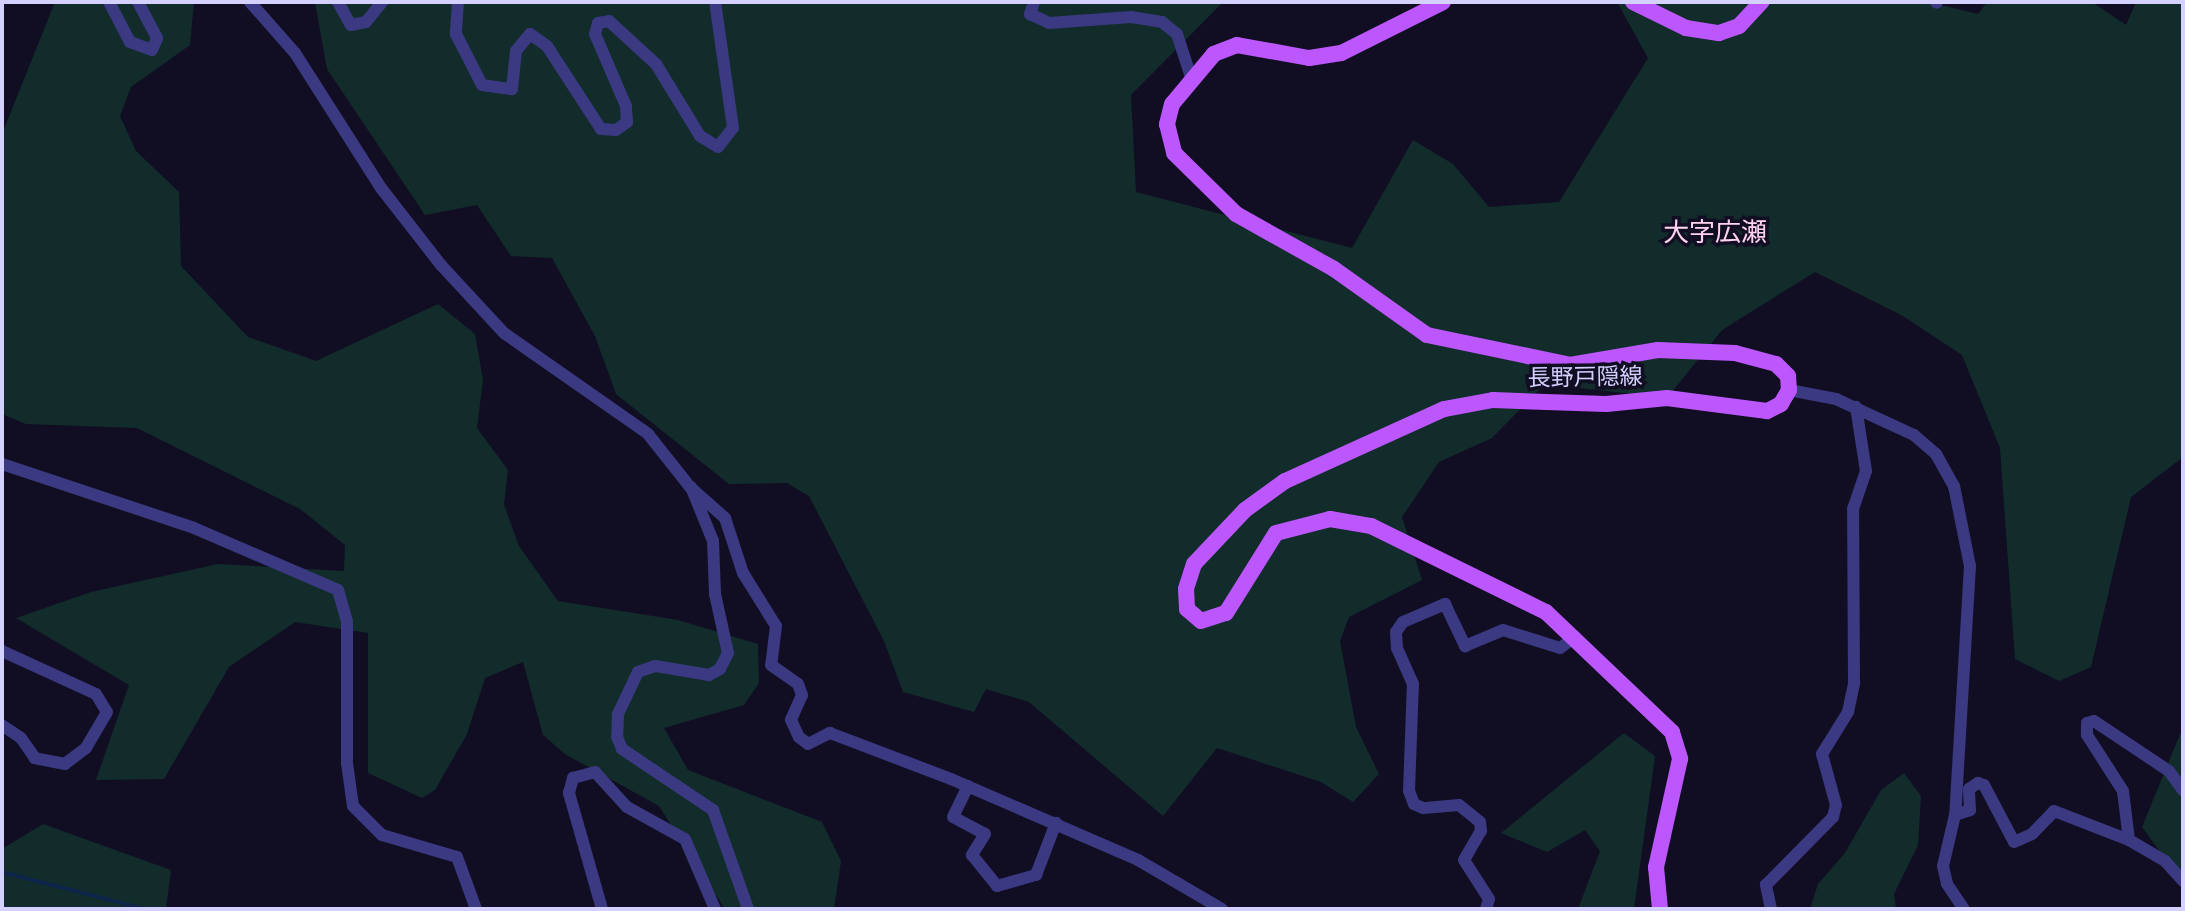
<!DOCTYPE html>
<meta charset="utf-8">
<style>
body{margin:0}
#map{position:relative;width:2185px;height:911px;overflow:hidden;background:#110e23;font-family:Rubik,"Noto Sans JP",sans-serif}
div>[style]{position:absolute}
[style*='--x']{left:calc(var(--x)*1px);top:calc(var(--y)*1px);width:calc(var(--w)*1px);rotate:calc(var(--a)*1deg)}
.green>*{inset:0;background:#112c2b}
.stream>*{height:3.5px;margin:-1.75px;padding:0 1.75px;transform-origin:1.75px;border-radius:1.75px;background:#0d2548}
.minor>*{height:12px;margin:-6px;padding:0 6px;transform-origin:6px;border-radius:6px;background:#3a3981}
.major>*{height:16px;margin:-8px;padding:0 8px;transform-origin:8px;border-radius:8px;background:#bc57fe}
span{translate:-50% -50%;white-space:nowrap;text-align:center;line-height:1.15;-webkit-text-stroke:7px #110e23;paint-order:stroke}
.street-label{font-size:23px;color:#d4d0ff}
.quarter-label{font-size:26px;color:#ffd2ef}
.frame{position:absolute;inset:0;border:4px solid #d4d0ff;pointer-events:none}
</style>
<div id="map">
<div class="green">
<div style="clip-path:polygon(55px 2px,194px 2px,190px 45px,131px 87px,120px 116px,136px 151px,179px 192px,181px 266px,248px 337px,316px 361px,438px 304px,475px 334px,483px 380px,477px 428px,508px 470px,504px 505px,519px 546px,558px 601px,678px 620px,758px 644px,759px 683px,744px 705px,664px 728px,688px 770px,822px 822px,841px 861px,834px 909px,725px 909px,659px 806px,565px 754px,543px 735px,523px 662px,485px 678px,467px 734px,435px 790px,422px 798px,368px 773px,368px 633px,295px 622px,229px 667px,164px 779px,96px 780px,129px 685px,16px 618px,91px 592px,218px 564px,344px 571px,345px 545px,300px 509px,137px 428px,26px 424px,2px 414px,2px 134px)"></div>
<div style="clip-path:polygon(315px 2px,1223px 2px,1131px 95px,1136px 192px,1352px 248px,1413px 140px,1453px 164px,1489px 207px,1559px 202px,1648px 58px,1617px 2px,1928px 2px,1978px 14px,1987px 2px,2092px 2px,2126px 25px,2136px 2px,2183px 2px,2183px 457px,2131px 497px,2091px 667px,2059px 681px,2015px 659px,2000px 448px,1962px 355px,1903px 316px,1815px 272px,1722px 330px,1667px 398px,1545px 384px,1492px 438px,1439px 462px,1402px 517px,1422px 580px,1349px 617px,1340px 641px,1356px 727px,1379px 774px,1353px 802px,1321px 782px,1217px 748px,1163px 816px,1029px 702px,986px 689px,974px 712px,903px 692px,884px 641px,809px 496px,787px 483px,729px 484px,616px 394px,595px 336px,552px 258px,511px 256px,477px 205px,425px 215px,327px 69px)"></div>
<div style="clip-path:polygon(2183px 727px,2183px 883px,2142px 827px)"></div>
<div style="clip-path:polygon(1624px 733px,1655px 756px,1634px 909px,1578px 909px,1600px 851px,1585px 830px,1547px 852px,1501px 833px)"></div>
<div style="clip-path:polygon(1904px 773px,1921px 796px,1918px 845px,1894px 894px,1896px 909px,1810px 909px,1818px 884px,1845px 853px,1881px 790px)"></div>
<div style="clip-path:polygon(43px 824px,171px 870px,166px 909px,2px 909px,2px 849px)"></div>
</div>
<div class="stream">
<div style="--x:2;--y:872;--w:148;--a:14.5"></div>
</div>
<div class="minor">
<div style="--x:109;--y:2;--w:45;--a:62.3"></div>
<div style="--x:130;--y:42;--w:23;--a:20"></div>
<div style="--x:152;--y:50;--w:13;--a:-67"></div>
<div style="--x:157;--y:38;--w:41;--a:-117.8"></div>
<div style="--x:250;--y:2;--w:68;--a:48.6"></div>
<div style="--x:295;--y:53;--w:160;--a:57.5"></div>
<div style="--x:381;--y:188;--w:98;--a:52.1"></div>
<div style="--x:441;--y:265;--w:93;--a:47.2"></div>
<div style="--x:504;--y:333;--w:176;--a:35"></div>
<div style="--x:648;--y:434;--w:68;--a:51.6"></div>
<div style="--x:690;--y:487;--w:47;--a:41.5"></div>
<div style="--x:725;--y:518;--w:58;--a:71.9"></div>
<div style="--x:743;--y:573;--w:62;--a:58.1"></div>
<div style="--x:776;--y:626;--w:39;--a:97"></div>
<div style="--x:771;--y:665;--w:33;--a:35"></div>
<div style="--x:798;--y:684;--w:12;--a:70"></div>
<div style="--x:802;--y:695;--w:27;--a:114"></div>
<div style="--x:791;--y:720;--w:19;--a:65"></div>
<div style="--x:799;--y:737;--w:11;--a:38"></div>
<div style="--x:808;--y:744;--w:25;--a:-27"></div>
<div style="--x:830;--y:733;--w:129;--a:20.8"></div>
<div style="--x:951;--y:779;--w:204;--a:23.4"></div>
<div style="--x:1138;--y:860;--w:97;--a:30.3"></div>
<div style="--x:338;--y:2;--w:26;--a:61"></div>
<div style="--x:351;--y:25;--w:15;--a:-11"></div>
<div style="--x:366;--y:22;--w:26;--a:-51"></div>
<div style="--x:458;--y:2;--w:32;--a:94"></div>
<div style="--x:456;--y:34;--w:57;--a:63"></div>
<div style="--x:482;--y:85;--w:30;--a:8"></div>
<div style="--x:512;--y:89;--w:38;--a:-84"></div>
<div style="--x:516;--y:51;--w:22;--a:-51"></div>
<div style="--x:530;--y:34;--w:21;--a:35"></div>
<div style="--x:547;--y:46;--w:99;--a:57"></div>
<div style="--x:601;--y:129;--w:15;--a:4"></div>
<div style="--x:616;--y:130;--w:14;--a:-36"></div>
<div style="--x:627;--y:122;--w:16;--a:-94"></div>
<div style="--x:626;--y:106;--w:78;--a:-113.3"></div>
<div style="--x:595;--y:34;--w:11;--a:-75"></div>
<div style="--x:598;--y:23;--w:11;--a:-10"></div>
<div style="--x:609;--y:21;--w:64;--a:42.5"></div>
<div style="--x:656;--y:64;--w:84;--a:58.6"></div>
<div style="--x:700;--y:136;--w:21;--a:31"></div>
<div style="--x:718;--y:147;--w:24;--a:-52"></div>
<div style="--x:733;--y:128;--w:127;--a:-98.1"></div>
<div style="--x:1034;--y:2;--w:13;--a:108"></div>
<div style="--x:1030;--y:14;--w:21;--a:25"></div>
<div style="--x:1049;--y:23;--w:82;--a:-4.2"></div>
<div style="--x:1131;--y:17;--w:31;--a:9"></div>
<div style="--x:1162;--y:22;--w:19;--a:39"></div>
<div style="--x:1177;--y:34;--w:45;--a:72"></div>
<div style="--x:1936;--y:2;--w:1;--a:45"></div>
<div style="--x:1789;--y:390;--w:48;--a:10.8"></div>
<div style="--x:1836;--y:399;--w:86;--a:24.8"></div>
<div style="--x:1914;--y:435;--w:29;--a:41"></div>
<div style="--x:1936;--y:454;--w:37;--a:61"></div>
<div style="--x:1954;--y:486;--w:82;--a:78.7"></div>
<div style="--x:1970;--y:566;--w:249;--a:93.4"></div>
<div style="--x:1955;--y:815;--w:52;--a:103.2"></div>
<div style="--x:1943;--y:866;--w:18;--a:77"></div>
<div style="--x:1947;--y:884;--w:30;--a:56"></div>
<div style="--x:2;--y:464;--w:202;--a:18.4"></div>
<div style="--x:194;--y:528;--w:157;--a:23.3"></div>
<div style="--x:338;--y:590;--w:33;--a:74"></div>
<div style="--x:347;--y:622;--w:141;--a:90"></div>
<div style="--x:347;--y:763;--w:43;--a:82.1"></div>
<div style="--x:353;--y:806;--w:41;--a:45"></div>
<div style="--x:382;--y:835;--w:78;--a:16.3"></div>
<div style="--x:457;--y:857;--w:55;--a:69.9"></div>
<div style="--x:691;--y:487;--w:58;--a:67.8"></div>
<div style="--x:713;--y:541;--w:53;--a:87.8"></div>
<div style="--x:715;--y:594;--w:60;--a:77.6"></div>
<div style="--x:728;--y:653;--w:18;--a:117"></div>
<div style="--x:720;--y:669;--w:13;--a:151"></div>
<div style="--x:709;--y:675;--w:55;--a:-170.5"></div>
<div style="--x:655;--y:666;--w:18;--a:161"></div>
<div style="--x:638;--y:672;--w:47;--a:115.5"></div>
<div style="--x:618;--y:714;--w:23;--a:92"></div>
<div style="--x:617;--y:737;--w:13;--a:67"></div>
<div style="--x:622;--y:749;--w:110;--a:33.8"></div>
<div style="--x:713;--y:810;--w:105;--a:70.5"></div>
<div style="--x:2;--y:651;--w:103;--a:24.6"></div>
<div style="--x:96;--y:694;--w:21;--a:59"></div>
<div style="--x:107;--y:712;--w:42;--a:120.3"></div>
<div style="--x:86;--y:748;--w:26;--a:143"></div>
<div style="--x:65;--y:764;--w:31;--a:-169"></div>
<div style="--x:35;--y:758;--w:24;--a:-125"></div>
<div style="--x:21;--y:738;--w:23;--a:-146"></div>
<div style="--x:968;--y:786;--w:34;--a:116"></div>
<div style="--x:953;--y:817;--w:36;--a:28"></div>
<div style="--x:985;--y:834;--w:25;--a:122"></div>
<div style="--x:972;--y:855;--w:40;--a:51"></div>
<div style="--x:997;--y:886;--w:41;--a:-15.8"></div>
<div style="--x:1036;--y:875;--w:56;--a:-69"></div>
<div style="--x:1955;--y:815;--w:16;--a:-18"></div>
<div style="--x:1970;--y:810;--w:21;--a:-93"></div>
<div style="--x:1969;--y:789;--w:11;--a:-34"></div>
<div style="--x:1978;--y:783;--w:6;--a:18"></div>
<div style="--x:1984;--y:785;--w:64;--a:62.2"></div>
<div style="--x:2014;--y:842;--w:20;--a:-24"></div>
<div style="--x:2032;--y:834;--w:32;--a:-46"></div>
<div style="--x:2054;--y:811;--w:80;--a:21.1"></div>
<div style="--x:2129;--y:840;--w:49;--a:-97"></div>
<div style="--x:2123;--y:791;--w:67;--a:-122.7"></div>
<div style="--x:2087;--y:735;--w:12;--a:-90"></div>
<div style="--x:2087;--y:723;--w:7;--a:-16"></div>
<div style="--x:2094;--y:721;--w:90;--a:33.7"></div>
<div style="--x:2169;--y:771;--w:24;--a:54"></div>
<div style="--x:2129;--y:840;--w:42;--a:30.3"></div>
<div style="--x:2165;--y:861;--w:27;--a:48"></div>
<div style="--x:602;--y:909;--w:121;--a:-105.9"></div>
<div style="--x:569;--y:793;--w:16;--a:-75"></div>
<div style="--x:573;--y:778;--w:23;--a:-15"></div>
<div style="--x:595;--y:772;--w:47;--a:47.6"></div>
<div style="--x:627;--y:807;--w:66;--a:28.9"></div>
<div style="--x:685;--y:839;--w:76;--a:66.8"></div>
<div style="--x:1486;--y:909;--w:10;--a:-73"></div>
<div style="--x:1489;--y:899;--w:46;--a:-122.7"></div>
<div style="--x:1464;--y:860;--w:34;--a:-60"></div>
<div style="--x:1481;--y:831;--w:9;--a:-96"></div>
<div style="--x:1480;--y:822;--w:27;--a:-141"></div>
<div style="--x:1459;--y:805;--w:36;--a:175"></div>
<div style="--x:1423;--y:808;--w:10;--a:-156"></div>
<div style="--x:1414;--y:804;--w:14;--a:-111"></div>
<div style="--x:1409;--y:791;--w:107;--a:-87.9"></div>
<div style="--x:1413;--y:684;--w:39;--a:-114"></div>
<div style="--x:1397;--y:648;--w:16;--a:-94"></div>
<div style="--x:1396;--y:632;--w:12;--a:-55"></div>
<div style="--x:1403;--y:622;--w:46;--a:-23.2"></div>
<div style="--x:1445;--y:604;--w:47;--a:64.5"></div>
<div style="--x:1465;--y:646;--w:41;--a:-22.8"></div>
<div style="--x:1503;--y:630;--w:60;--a:17.5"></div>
<div style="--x:1560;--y:648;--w:19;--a:-36"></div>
<div style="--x:1771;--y:909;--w:25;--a:-102"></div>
<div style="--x:1766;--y:885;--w:95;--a:-45.4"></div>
<div style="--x:1833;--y:817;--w:12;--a:-76"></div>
<div style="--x:1836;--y:805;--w:53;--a:-105.4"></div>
<div style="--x:1822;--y:754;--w:49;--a:-58.2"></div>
<div style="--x:1848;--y:712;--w:30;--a:-78"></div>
<div style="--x:1854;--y:683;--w:174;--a:-90.3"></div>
<div style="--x:1853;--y:509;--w:40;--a:-71.1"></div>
<div style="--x:1866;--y:471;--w:65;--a:-98.9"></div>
</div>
<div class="major">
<div style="--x:1443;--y:2;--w:114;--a:153.4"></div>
<div style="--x:1341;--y:53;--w:32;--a:171"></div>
<div style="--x:1309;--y:58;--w:73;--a:-169.8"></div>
<div style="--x:1237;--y:45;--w:25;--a:159"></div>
<div style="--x:1214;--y:54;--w:65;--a:130"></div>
<div style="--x:1172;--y:104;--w:21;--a:104"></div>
<div style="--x:1167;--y:124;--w:30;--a:76"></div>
<div style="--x:1174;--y:153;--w:87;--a:44.5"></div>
<div style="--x:1236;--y:214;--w:112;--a:29.3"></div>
<div style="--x:1334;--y:269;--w:114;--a:35.4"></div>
<div style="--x:1427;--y:335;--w:146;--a:11.8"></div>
<div style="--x:1570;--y:365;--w:89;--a:-9.7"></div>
<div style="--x:1658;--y:350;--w:77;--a:2.2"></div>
<div style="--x:1735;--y:353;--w:42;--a:15"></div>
<div style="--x:1776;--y:364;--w:17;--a:45"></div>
<div style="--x:1788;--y:376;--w:14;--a:86"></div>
<div style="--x:1789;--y:390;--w:16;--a:120"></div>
<div style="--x:1781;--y:404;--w:16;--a:153"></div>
<div style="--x:1767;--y:411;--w:101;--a:-172.6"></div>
<div style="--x:1667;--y:398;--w:61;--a:174.4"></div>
<div style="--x:1606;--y:404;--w:113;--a:-178"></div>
<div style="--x:1493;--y:400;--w:50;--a:169.6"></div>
<div style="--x:1444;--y:409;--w:175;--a:155.6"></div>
<div style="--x:1285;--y:481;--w:49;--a:144.1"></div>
<div style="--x:1245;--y:510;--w:74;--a:133.4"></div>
<div style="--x:1194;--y:564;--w:26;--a:108"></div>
<div style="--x:1186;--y:589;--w:20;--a:87"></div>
<div style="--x:1187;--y:609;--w:18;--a:41"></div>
<div style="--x:1201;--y:621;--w:26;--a:-18"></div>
<div style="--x:1226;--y:613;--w:94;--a:-58"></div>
<div style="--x:1276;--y:533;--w:56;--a:-14.5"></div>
<div style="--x:1330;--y:519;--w:42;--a:9.7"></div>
<div style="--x:1371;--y:526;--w:195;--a:26.2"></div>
<div style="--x:1546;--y:612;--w:174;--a:43.6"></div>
<div style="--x:1672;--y:732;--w:28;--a:73"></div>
<div style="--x:1680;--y:759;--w:111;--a:102.5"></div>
<div style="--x:1656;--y:867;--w:42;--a:84.6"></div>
<div style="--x:1633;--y:2;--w:59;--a:26.1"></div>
<div style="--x:1686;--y:28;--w:33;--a:9"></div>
<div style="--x:1719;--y:33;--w:21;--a:-19"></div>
<div style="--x:1739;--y:26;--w:33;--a:-47"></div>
</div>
<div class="street-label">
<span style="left:1585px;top:377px;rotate:-1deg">長野戸隠線</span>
</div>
<div class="quarter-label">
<span style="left:1715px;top:233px">大字広瀬</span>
</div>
<div class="frame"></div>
</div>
